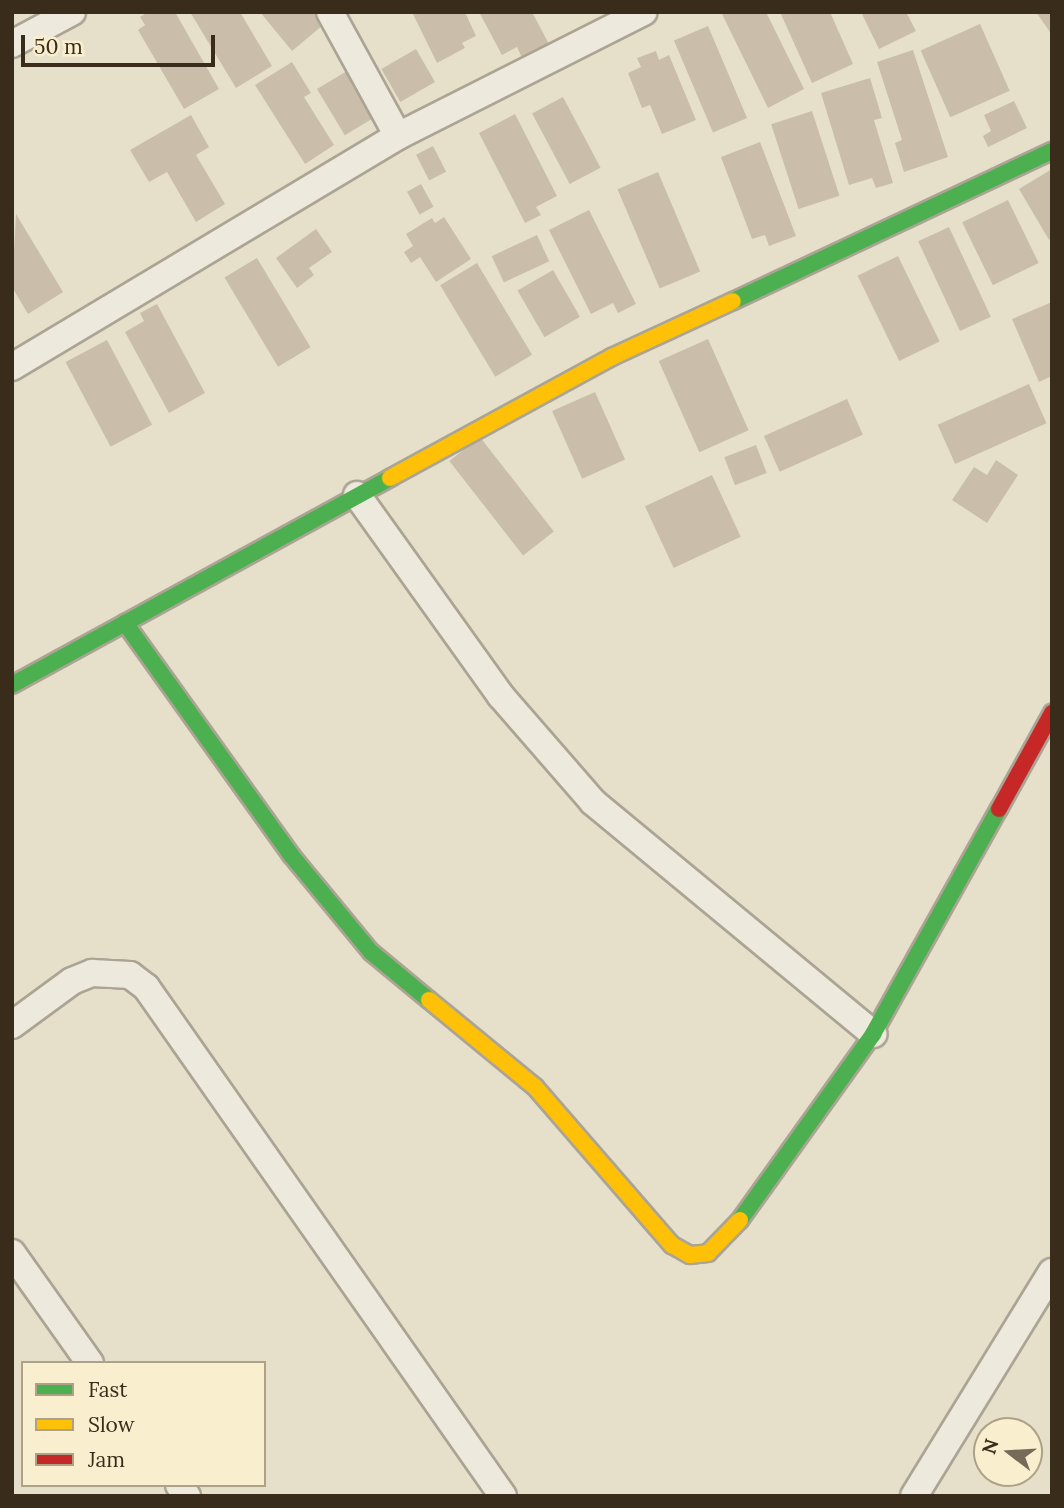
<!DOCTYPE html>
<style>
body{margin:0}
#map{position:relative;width:1064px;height:1508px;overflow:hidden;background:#e6e0cb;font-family:Lora,serif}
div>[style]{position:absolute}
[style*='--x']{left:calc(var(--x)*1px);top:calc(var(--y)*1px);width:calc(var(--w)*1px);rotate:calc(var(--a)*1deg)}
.building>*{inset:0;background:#cabeab;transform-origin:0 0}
.roads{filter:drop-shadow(2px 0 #aba494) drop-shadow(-2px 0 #aba494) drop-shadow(0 2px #aba494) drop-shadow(0 -2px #aba494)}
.street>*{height:26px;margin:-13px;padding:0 13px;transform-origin:13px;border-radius:13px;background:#eee9dd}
.fast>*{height:16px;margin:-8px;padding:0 8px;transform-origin:8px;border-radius:8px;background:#4caf50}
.slow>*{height:16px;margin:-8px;padding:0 8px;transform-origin:8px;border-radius:8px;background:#ffc107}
.jam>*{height:16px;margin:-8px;padding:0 8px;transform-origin:8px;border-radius:8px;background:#c62828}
span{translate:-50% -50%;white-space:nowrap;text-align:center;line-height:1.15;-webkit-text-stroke:7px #f9efcf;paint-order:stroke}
.frame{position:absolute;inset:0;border:14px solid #3a2c1b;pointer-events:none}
.legend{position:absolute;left:21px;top:1361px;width:245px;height:126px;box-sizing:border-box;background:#f9efcf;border:2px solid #ada187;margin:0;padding:9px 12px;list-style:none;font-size:21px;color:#3a2c1b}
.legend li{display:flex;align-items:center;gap:14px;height:35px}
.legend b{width:35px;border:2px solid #ada187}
.north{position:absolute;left:973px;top:1417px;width:70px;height:70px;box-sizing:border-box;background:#f9efcf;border:2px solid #ada187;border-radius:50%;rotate:287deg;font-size:19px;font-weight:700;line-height:28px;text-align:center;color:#3a2c1b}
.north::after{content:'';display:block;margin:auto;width:24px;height:32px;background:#766b59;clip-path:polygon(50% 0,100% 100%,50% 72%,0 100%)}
.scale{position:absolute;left:21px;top:35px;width:194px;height:32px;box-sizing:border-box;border:4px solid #3a2c1b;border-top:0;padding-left:9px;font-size:21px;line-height:24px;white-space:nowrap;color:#3a2c1b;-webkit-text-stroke:5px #f9efcf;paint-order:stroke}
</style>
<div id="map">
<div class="building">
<div style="clip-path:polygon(148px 12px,175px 12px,219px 89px,184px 109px,138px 30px,145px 25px,140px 17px)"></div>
<div style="clip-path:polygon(190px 12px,240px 12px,272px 66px,236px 88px)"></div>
<div style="clip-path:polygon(260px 12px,323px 12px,329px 20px,292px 51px)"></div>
<div style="clip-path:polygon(412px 12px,465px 12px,476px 36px,462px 43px,465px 48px,437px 63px)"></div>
<div style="clip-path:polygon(479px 12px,532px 12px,549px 44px,522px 58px,517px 47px,502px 55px)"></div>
<div style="clip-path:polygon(725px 12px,766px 12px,804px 89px,768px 108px,722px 14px)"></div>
<div style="clip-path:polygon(780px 12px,830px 12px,853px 64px,812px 83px)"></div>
<div style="clip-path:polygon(861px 12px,906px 12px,916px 31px,879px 49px)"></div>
<div style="clip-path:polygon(1036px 12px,1052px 12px,1052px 35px)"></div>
<div style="left:980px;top:24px;width:73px;height:65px;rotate:66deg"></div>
<div style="left:708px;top:26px;width:100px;height:37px;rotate:67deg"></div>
<div style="left:416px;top:49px;width:38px;height:40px;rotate:60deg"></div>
<div style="clip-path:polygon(913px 50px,948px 157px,904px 172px,895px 143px,902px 140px,877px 62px)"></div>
<div style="clip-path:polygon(656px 51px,659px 60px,669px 55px,696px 120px,662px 134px,650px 105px,642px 108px,628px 73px,641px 67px,637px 58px)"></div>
<div style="clip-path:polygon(292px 62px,311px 93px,304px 97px,334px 145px,305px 164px,255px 85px)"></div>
<div style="left:347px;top:71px;width:54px;height:35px;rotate:59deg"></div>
<div style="clip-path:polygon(870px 78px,882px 118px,874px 120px,893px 183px,876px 188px,872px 178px,849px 185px,821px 93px)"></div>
<div style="left:563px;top:97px;width:80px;height:35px;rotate:62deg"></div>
<div style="clip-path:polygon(1014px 101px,1027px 128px,988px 147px,983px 136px,991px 131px,984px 115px)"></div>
<div style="left:812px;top:111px;width:89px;height:43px;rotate:72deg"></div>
<div style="clip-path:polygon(515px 114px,557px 196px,536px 207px,541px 215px,525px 223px,479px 133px)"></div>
<div style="clip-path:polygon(191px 115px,209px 147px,196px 155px,225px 204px,196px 222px,167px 172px,149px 182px,130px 150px)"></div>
<div style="clip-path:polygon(760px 142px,796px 236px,769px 246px,765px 235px,752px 239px,721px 157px)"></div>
<div style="left:433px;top:146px;width:29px;height:19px;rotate:63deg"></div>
<div style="clip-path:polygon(1052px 169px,1052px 238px,1049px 240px,1019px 189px)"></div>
<div style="left:658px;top:172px;width:108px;height:44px;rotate:67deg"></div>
<div style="left:421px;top:184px;width:26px;height:16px;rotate:61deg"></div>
<div style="left:1008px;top:200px;width:70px;height:51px;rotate:64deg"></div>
<div style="clip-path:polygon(589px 210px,636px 304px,618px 313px,613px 303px,591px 314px,549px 230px)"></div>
<div style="clip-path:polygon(16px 214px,63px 292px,28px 314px,12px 287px)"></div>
<div style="clip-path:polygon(444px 217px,471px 259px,436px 282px,420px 257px,411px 263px,404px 252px,413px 246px,406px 234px,432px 218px,435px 223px)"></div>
<div style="left:949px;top:227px;width:99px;height:34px;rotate:65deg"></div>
<div style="clip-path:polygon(316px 229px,332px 252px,309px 268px,314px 275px,297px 288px,276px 258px)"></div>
<div style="left:537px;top:235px;width:29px;height:50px;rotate:65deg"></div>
<div style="left:898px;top:256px;width:95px;height:45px;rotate:64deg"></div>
<div style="left:257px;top:258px;width:104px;height:38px;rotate:59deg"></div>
<div style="left:477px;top:263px;width:107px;height:43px;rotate:59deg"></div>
<div style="left:553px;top:270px;width:54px;height:41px;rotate:60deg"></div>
<div style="clip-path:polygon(1052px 302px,1052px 376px,1039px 382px,1012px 319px)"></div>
<div style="clip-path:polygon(157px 304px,205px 393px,169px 413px,125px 332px,144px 321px,140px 313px)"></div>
<div style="left:708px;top:339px;width:100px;height:54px;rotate:66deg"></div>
<div style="left:107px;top:340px;width:96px;height:47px;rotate:62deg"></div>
<div style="left:1029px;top:384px;width:43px;height:100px;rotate:66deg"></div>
<div style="left:595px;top:392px;width:74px;height:47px;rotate:66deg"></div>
<div style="left:847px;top:399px;width:39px;height:91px;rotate:66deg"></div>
<div style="left:480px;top:437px;width:120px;height:39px;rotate:52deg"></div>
<div style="left:756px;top:445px;width:30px;height:34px;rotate:69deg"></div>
<div style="clip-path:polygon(996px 460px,1018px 475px,987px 523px,952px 500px,974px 467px,987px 475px)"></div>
<div style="left:712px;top:475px;width:68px;height:74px;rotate:65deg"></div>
</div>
<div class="roads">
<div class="street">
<div style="--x:330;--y:12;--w:141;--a:61.3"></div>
<div style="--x:12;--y:44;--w:68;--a:-28.1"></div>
<div style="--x:12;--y:367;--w:450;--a:-30.9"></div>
<div style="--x:398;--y:136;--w:275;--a:-26.8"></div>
<div style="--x:357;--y:495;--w:247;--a:54.4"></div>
<div style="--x:501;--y:696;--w:140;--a:49"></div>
<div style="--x:593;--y:802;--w:364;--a:39.6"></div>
<div style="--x:12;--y:1025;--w:74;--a:-36.3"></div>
<div style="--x:72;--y:981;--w:22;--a:-22"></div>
<div style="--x:92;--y:973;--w:38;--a:3"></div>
<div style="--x:130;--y:975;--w:20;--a:37"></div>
<div style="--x:146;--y:987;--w:622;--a:54.96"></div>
<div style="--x:12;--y:1253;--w:135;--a:54.7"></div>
<div style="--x:179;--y:1485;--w:14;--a:54"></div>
<div style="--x:914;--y:1496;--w:263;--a:-58.4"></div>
</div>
<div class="fast">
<div style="--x:733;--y:301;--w:353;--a:-25.2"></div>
<div style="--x:125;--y:623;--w:285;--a:54.4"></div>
<div style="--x:291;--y:855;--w:126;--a:50.5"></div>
<div style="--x:371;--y:952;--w:75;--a:39.6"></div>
<div style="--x:12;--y:685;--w:431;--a:-28.7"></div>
<div style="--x:740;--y:1220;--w:229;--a:-54.4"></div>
<div style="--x:873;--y:1034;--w:258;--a:-60.8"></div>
</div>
<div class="slow">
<div style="--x:390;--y:478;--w:253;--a:-28.6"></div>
<div style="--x:612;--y:357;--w:133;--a:-24.8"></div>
<div style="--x:429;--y:1000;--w:137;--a:39.4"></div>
<div style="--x:535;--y:1087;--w:209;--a:49.1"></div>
<div style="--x:672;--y:1245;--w:21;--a:29"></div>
<div style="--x:690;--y:1255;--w:18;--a:-6"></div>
<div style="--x:708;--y:1253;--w:46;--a:-45.9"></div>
</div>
<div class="jam">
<div style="--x:999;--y:809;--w:110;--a:-61.1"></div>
</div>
</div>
<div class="frame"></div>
<ul class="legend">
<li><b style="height:9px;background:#4caf50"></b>Fast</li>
<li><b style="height:9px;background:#ffc107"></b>Slow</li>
<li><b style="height:9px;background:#c62828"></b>Jam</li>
</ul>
<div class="north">N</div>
<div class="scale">50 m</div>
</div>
